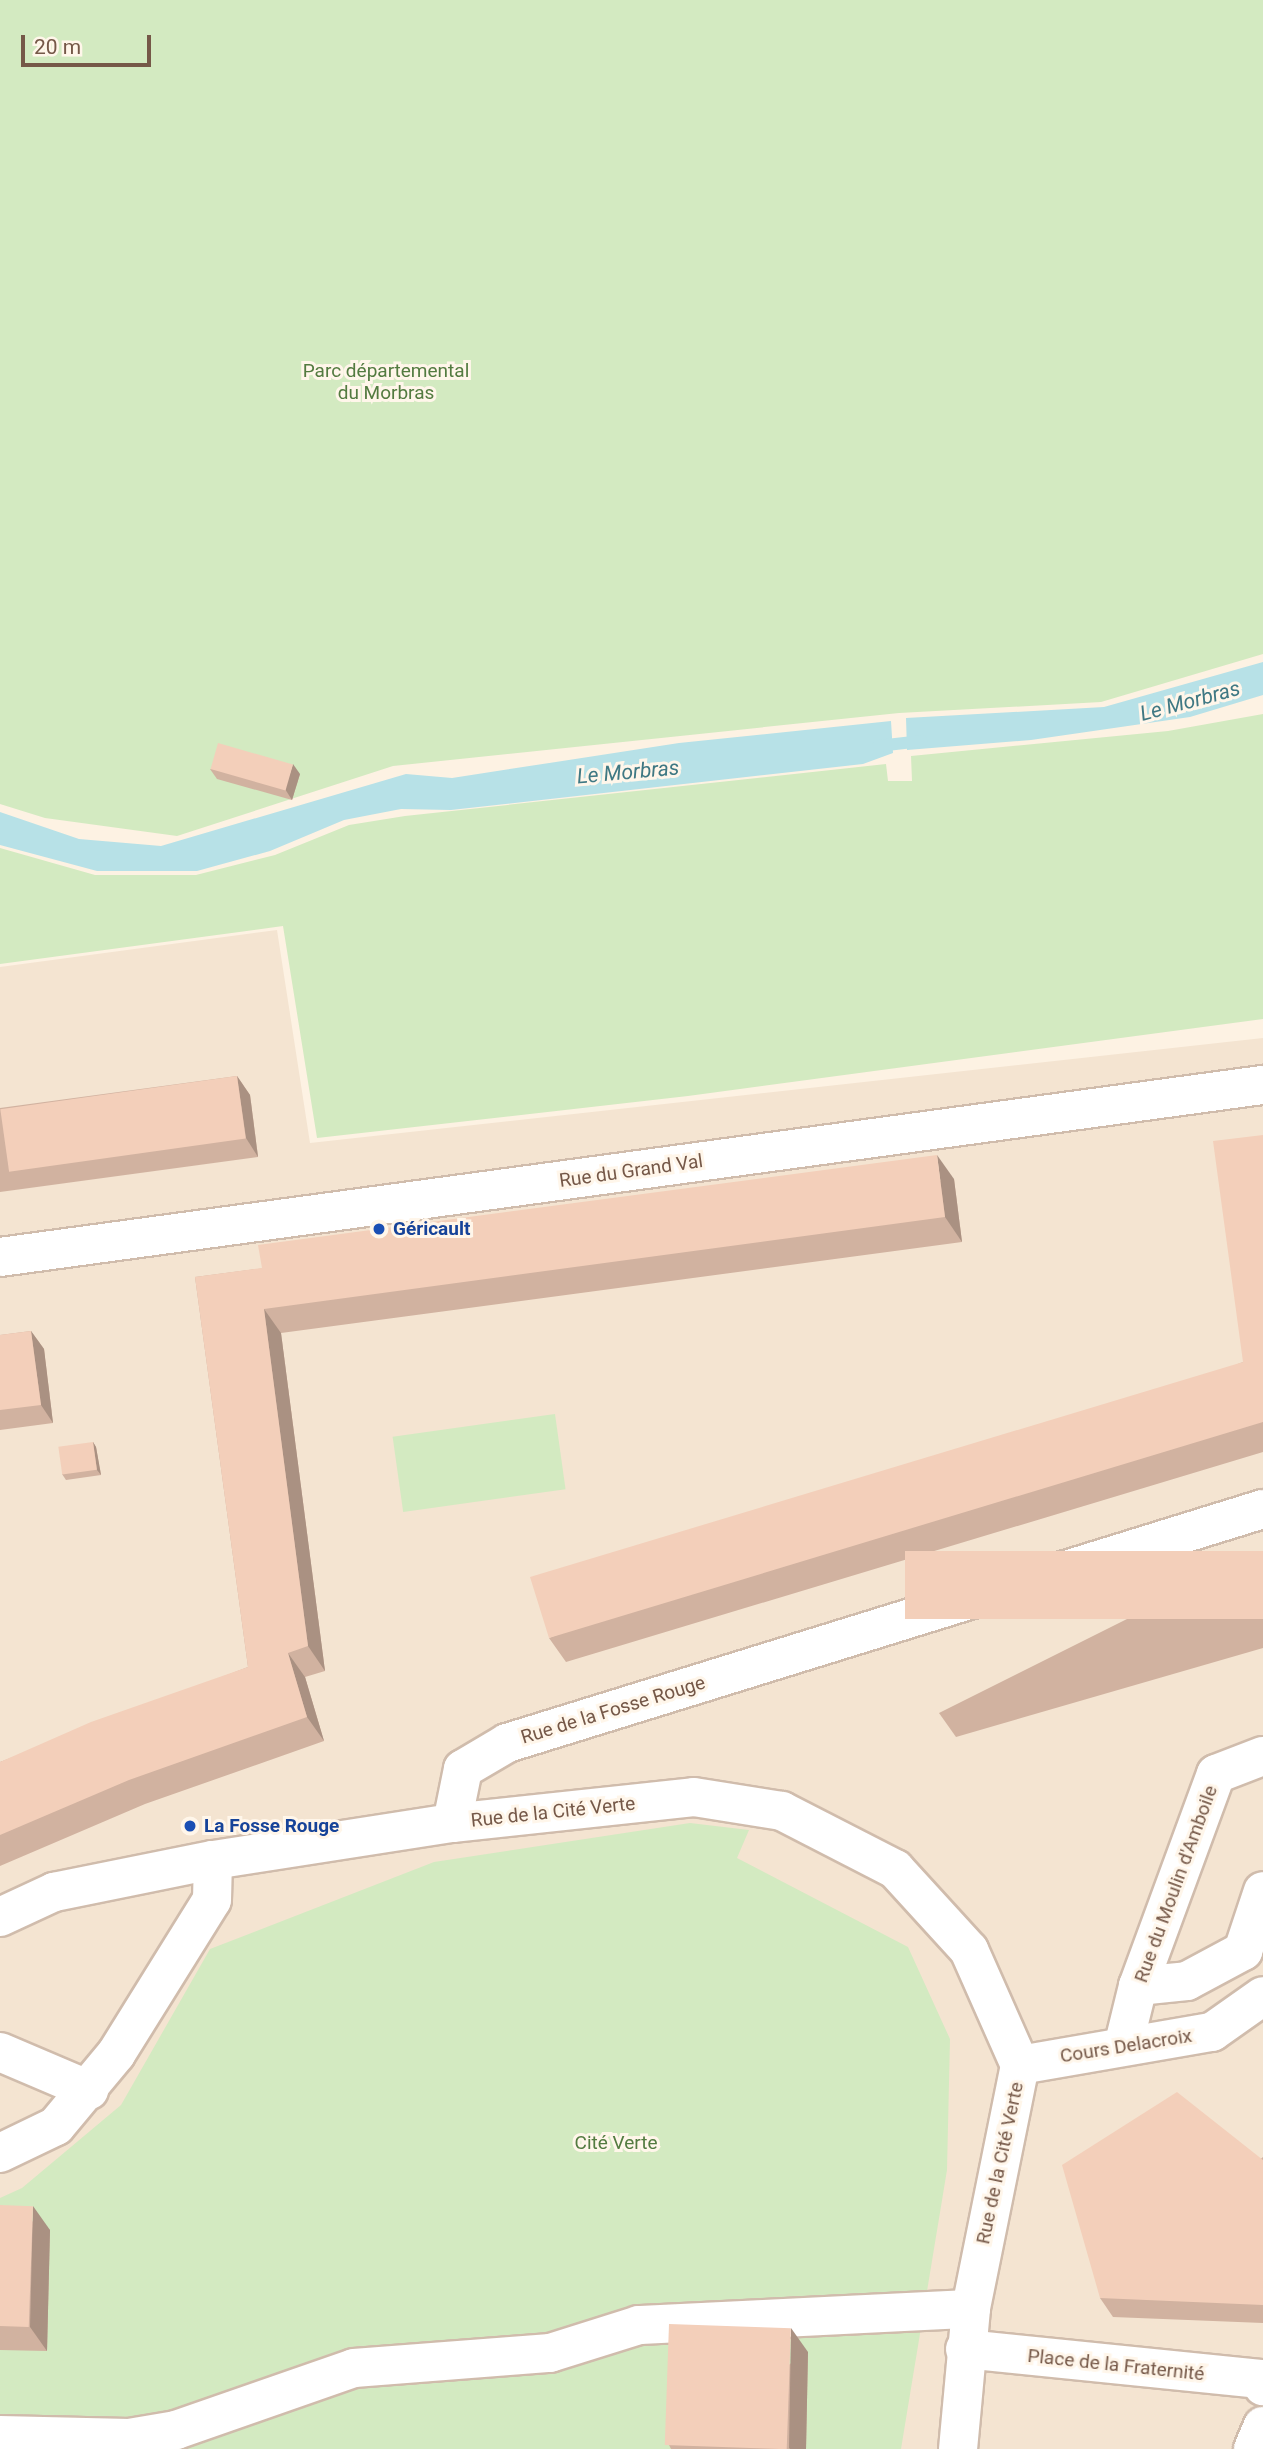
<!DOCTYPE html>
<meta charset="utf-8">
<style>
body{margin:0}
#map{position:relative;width:1263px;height:2449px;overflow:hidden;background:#fdf2e3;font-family:Roboto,sans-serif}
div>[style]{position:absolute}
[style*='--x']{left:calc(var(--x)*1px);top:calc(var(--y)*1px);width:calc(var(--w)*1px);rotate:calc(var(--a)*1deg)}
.residential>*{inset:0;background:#f4e4d1}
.green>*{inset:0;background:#d3eac1;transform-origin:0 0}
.water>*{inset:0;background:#b7e1e7}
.stream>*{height:12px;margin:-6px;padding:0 6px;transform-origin:6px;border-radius:6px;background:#b7e1e7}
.roads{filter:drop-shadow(2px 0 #d0bcac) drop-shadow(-2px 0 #d0bcac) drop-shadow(0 2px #d0bcac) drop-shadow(0 -2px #d0bcac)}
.minor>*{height:38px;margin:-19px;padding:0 19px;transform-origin:19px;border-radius:19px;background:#fff}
.wall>*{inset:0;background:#d1b2a0}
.shaded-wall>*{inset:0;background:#aa9182}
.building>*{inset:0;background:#f3cfba;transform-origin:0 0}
.dots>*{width:19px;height:19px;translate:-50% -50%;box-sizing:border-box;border:4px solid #fff6ea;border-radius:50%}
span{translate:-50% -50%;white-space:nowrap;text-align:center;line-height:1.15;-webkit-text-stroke:6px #fff6ea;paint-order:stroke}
.park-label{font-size:19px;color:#537b40}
.street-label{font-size:19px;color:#755848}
.transit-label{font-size:19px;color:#164399;font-weight:700}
.left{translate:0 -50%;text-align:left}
.water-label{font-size:21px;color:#3f7883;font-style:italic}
.scale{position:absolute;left:21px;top:35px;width:130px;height:32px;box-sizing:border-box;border:4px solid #755848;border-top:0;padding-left:9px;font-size:21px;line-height:24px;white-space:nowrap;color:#755848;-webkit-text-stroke:5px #fff6ea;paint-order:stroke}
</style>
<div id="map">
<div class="residential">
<div style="clip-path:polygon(277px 930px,310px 1143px,1263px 1038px,1263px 2449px,0 2449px,0 967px)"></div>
</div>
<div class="green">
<div style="clip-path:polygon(0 0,1263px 0,1263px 654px,1101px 702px,899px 713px,393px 766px,177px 836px,45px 818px,0 804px)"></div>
<div style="clip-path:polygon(1263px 714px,1263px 1019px,688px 1096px,317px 1138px,283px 926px,0 964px,0 848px,95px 875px,196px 875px,275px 855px,349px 825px,405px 816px,886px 764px,888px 781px,912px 781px,911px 756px,1168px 731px)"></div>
<div style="left:555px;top:1414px;width:76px;height:164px;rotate:82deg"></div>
<div style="clip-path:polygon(690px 1823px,749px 1830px,737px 1858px,908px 1947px,950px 2039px,947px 2170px,901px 2449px,0 2449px,0 2198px,22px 2188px,121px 2105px,210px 1949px,434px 1862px)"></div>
</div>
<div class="water">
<div style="clip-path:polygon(1263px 662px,1263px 695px,1190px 717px,1031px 740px,907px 750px,906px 718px,1104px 707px)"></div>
<div style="clip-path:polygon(891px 721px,893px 753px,863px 764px,451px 810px,401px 809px,344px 820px,270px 851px,197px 871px,97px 871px,0 845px,0 812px,79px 839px,161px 846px,406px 774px,452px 778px,679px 743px)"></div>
</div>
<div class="stream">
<div style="--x:878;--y:746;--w:44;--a:-6.5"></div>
</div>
<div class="roads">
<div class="minor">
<div style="--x:0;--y:1257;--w:1275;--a:-7.76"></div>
<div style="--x:452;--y:1823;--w:55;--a:-78.5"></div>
<div style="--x:463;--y:1769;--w:51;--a:-30.6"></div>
<div style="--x:507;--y:1743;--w:791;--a:-17.2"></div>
<div style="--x:0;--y:1917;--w:60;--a:-24.8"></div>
<div style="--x:54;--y:1892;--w:162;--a:-11.4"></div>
<div style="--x:213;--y:1860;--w:242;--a:-8.8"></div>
<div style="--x:452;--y:1823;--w:243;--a:-6.1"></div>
<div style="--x:694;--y:1797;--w:89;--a:9"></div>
<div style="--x:782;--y:1811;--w:127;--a:27.2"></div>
<div style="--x:895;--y:1869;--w:110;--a:47.6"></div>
<div style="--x:969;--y:1950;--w:126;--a:66.1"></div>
<div style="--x:1020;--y:2065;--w:249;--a:101.4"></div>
<div style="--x:971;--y:2309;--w:141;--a:95.3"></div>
<div style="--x:1138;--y:1986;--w:49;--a:-5.8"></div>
<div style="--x:1187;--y:1981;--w:64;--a:-28.2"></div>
<div style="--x:1243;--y:1951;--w:63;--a:-71.6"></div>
<div style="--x:1124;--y:2043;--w:59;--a:-76.2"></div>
<div style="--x:1138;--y:1986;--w:226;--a:-69.8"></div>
<div style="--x:1216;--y:1774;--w:50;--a:-21"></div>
<div style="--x:0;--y:2052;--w:97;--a:23.1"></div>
<div style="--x:1020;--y:2065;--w:195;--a:-9.8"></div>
<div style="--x:1212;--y:2032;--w:62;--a:-35.2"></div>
<div style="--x:0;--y:2153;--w:62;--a:-25.7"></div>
<div style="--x:56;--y:2126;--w:94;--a:-50.2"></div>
<div style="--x:116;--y:2054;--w:181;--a:-58.1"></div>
<div style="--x:212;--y:1900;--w:40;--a:-88.6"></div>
<div style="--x:965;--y:2349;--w:297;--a:5.8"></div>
<div style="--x:1260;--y:2379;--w:8;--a:67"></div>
<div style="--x:0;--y:2435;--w:129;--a:1.3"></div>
<div style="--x:129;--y:2438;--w:48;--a:-9.7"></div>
<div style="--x:176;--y:2430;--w:188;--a:-19.2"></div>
<div style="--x:354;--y:2368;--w:197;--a:-4.4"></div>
<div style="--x:550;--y:2353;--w:93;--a:-17.5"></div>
<div style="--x:639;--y:2325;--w:332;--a:-2.8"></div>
<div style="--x:1253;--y:2449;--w:25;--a:-67"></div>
</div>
</div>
<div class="wall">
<div style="clip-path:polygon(210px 769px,300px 774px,292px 800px,217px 779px)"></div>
<div style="clip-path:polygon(237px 1076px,250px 1095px,258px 1157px,0 1192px,0 1108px)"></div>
<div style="clip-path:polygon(1263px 1135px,1263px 1452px,566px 1662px,549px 1638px,1243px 1362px)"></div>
<div style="clip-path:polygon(954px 1179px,962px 1242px,281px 1333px,325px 1671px,305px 1677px,324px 1741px,145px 1804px,0 1866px,0 1762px,248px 1667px,195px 1277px)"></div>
<div style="clip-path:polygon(31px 1331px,44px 1349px,53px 1423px,0 1430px,0 1335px)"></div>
<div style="clip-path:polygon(93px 1442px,96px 1447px,101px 1475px,66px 1480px,62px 1474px)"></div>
<div style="clip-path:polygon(1263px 1551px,1263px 1648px,956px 1737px,939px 1713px)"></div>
<div style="clip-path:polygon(1263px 2157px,1263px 2323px,1113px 2317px,1100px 2298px)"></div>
<div style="clip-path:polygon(0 2205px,50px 2230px,47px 2351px,0 2350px)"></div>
<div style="clip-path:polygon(808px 2352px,806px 2449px,671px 2449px,669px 2445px)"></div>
</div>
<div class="shaded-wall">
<div style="clip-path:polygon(293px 764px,300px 774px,292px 800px,285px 789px)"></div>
<div style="clip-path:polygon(237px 1076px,250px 1095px,258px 1157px,246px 1138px)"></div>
<div style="clip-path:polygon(937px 1155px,954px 1179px,962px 1242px,945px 1217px)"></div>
<div style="clip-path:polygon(264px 1309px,281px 1333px,325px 1671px,308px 1646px)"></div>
<div style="clip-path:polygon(31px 1331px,44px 1349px,53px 1423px,41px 1405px)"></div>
<div style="clip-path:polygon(93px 1442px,96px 1447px,101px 1475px,97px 1470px)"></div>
<div style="clip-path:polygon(288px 1653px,305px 1677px,324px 1741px,307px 1717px)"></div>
<div style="clip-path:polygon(33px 2206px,50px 2230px,47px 2351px,30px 2327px)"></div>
<div style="clip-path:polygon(791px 2328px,808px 2352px,806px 2449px,790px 2449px,789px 2448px)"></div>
</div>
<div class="building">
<div style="left:218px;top:743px;width:78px;height:27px;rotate:16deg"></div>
<div style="left:237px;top:1076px;width:63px;height:239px;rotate:82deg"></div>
<div style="clip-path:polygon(1263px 1135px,1263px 1422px,549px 1638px,530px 1577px,1243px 1362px,1213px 1141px)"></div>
<div style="clip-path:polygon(937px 1155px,945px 1217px,264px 1309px,308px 1646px,288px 1653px,307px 1717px,129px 1780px,0 1835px,0 1762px,91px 1722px,248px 1667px,195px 1277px,262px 1268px,258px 1245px)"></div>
<div style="clip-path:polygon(31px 1331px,41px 1405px,0 1410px,0 1335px)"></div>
<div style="left:93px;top:1442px;width:28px;height:35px;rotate:82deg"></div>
<div style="left:1263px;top:1551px;width:68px;height:358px;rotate:90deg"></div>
<div style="clip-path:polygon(1177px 2092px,1263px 2160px,1263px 2305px,1100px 2298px,1062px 2165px)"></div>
<div style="left:0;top:2205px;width:33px;height:121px;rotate:2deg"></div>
<div style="left:669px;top:2324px;width:122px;height:121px;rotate:2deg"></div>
</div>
<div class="dots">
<div style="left:379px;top:1229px;background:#1a4fb4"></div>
<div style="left:190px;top:1826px;background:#1a4fb4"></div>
</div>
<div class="park-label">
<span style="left:386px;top:382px">Parc départemental<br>du Morbras</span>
<span style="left:616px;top:2143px">Cité Verte</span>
</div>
<div class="street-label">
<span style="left:631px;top:1171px;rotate:-8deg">Rue du Grand Val</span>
<span style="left:613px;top:1710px;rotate:-17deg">Rue de la Fosse Rouge</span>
<span style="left:553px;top:1812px;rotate:-6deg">Rue de la Cité Verte</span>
<span style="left:1176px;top:1884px;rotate:-70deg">Rue du Moulin d'Amboile</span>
<span style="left:1126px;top:2046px;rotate:-9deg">Cours Delacroix</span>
<span style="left:1000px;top:2163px;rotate:-78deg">Rue de la Cité Verte</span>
<span style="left:1116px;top:2365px;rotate:6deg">Place de la Fraternité</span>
</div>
<div class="transit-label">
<span class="left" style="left:393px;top:1229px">Géricault</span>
<span class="left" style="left:204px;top:1826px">La Fosse Rouge</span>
</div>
<div class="water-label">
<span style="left:1190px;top:701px;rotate:-15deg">Le Morbras</span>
<span style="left:628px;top:772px;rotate:-5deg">Le Morbras</span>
</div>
<div class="scale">20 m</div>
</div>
